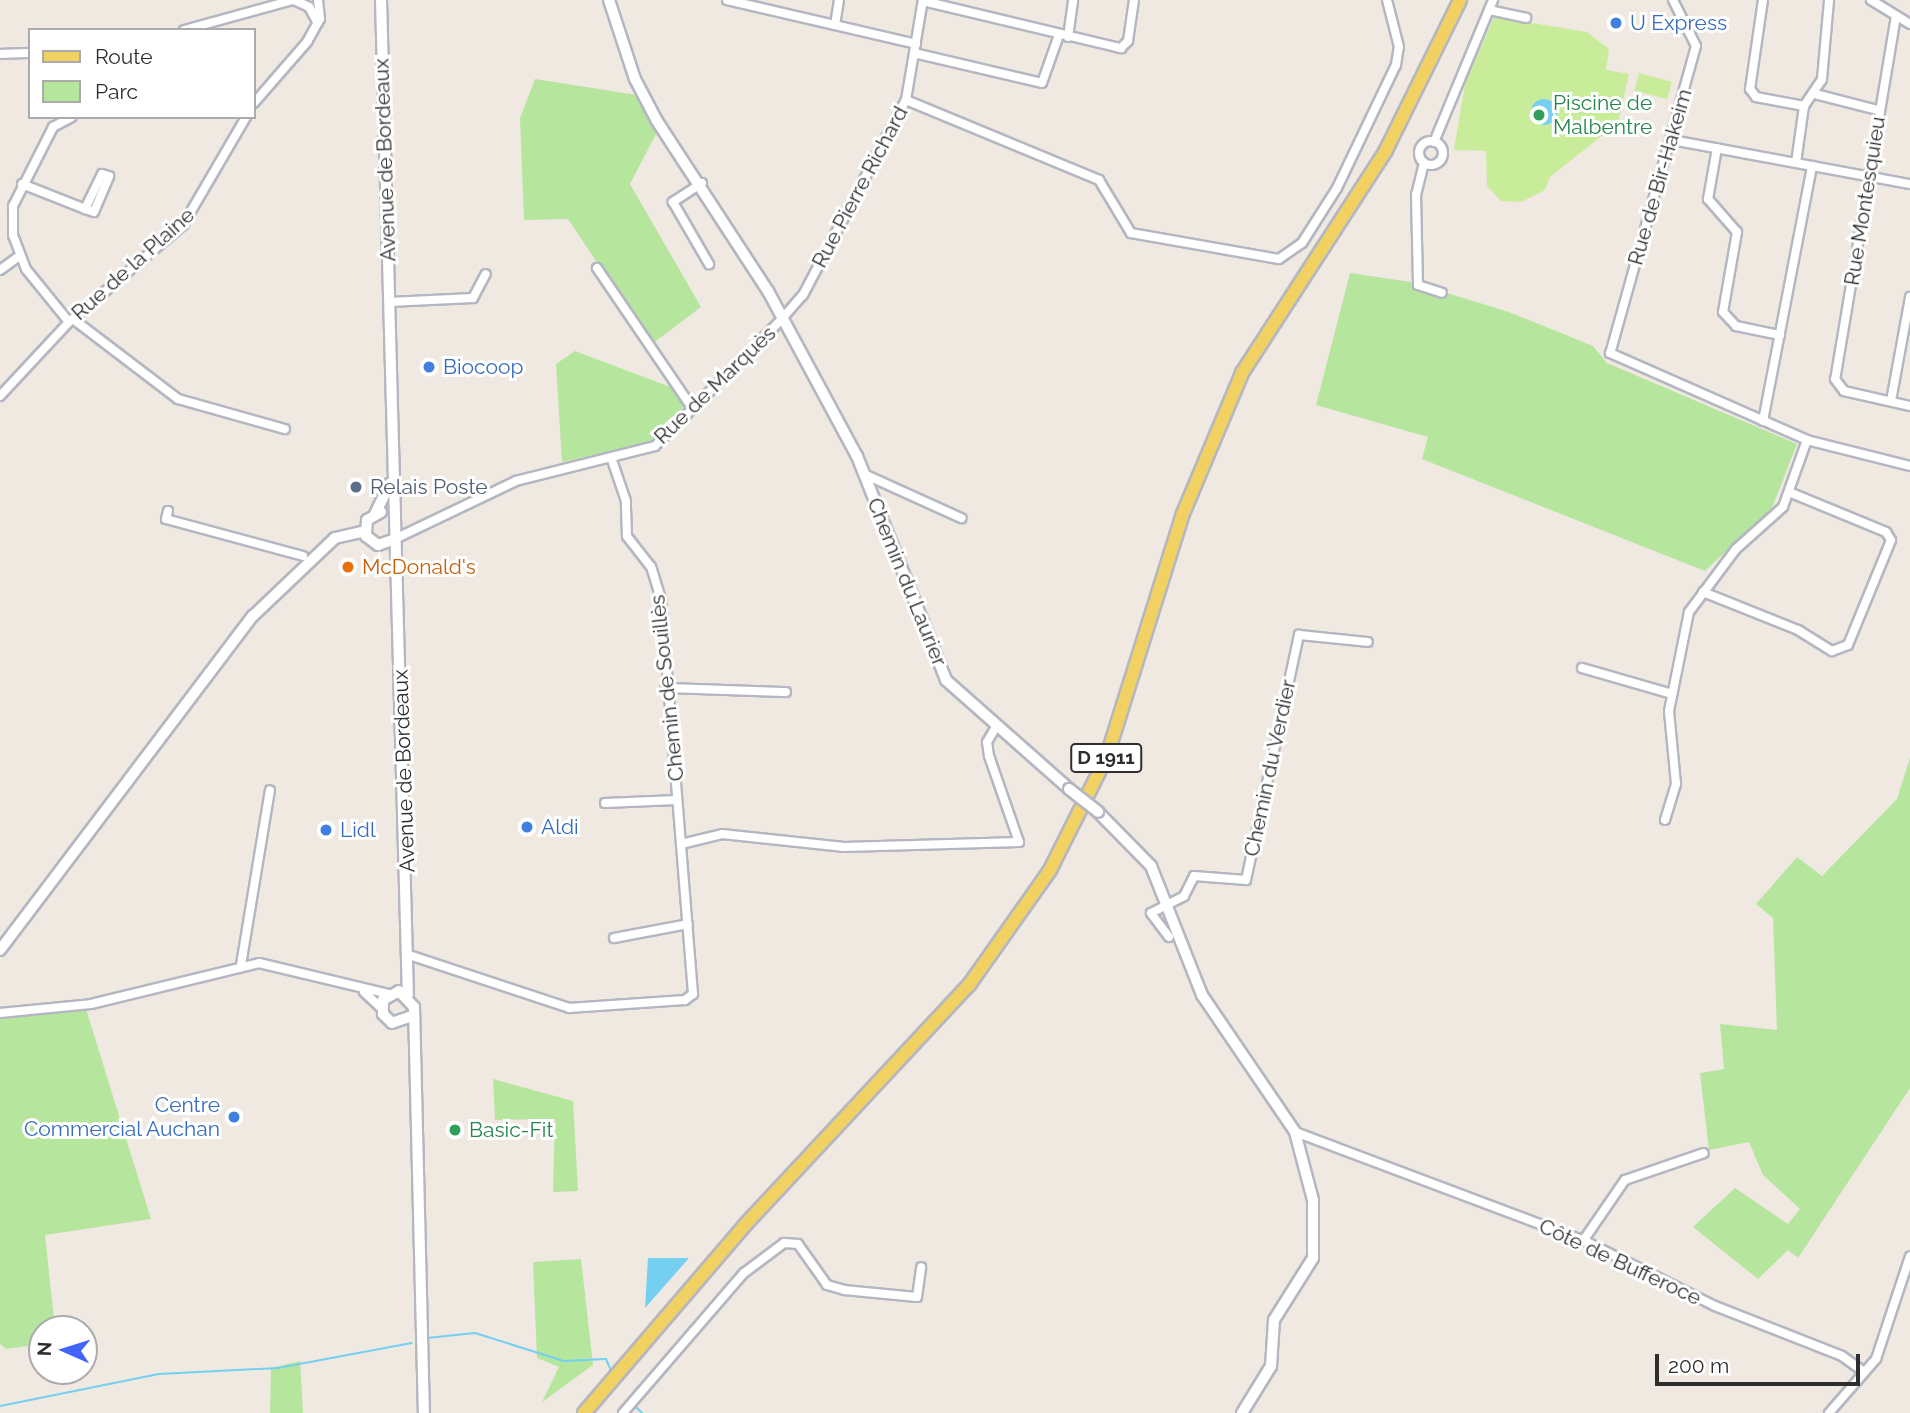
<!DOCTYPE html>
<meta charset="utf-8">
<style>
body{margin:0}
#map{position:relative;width:1910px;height:1413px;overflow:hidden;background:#efe9e1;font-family:Raleway,sans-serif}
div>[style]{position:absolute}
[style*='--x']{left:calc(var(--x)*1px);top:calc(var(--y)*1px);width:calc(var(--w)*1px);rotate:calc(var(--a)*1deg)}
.green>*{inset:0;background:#b6e59e}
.pitch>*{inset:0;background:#c9ec9a;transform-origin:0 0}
.water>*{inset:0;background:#75cff0}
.round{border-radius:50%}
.stream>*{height:2px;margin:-1px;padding:0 1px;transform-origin:1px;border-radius:1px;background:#75cff0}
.roads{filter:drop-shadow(2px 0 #b4b7c1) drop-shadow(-2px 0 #b4b7c1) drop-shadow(0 2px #b4b7c1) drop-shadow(0 -2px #b4b7c1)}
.minor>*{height:8px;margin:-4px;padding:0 4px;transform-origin:4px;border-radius:4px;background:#fff}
.minor>.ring{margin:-4px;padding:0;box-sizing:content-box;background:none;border:8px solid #fff;border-radius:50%}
.tertiary>*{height:10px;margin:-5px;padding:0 5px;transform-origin:5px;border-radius:5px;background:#fff}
.secondary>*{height:10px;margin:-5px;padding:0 5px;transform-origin:5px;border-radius:5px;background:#fff}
.primary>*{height:12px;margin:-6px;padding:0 6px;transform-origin:6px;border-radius:6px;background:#f2d163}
.bridges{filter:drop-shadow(2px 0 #b4b7c1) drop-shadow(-2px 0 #b4b7c1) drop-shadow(0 2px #b4b7c1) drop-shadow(0 -2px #b4b7c1)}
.tertiary-bridge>*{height:10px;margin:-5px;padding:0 5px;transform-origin:5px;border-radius:5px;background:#fff}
.dots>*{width:19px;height:19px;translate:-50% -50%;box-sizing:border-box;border:4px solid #fff;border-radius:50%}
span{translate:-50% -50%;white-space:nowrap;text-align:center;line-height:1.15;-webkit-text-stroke:6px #fff;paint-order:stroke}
.shield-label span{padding:2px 5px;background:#fff;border:2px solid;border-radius:5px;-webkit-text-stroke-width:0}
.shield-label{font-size:19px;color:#2e2e2e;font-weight:700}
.shop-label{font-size:21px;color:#366cbe}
.left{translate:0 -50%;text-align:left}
.right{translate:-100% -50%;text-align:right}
.leisure-label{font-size:21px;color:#27864d}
.street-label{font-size:21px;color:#2e2e2e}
.service-label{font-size:21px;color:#4e5e75}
.food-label{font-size:21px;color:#c56008}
.legend{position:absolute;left:28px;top:28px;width:228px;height:91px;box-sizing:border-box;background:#fff;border:2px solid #ababab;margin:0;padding:9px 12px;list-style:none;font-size:21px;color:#2e2e2e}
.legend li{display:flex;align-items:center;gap:14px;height:35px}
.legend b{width:35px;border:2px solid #ababab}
.north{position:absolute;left:28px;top:1315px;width:70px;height:70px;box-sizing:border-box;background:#fff;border:2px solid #ababab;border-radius:50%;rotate:273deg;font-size:19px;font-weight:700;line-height:28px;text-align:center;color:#2e2e2e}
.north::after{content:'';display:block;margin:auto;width:24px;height:32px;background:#4264fb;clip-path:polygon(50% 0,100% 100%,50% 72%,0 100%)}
.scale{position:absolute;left:1655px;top:1354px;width:205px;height:32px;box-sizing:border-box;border:4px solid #2e2e2e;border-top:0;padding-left:9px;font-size:21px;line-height:24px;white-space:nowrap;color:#2e2e2e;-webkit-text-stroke:5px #fff;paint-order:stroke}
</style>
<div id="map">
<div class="green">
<div style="clip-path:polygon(535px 79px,637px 95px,658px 130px,630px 184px,701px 307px,652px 344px,568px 219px,524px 220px,520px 118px)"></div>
<div style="clip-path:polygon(1350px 273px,1411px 282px,1509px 312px,1593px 346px,1607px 363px,1797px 444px,1772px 508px,1705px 571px,1422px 459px,1428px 437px,1316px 405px)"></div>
<div style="clip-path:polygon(575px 351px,673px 388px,686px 403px,658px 441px,562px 462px,556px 364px)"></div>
<div style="clip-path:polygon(1910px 758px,1910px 1088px,1798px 1258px,1788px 1250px,1758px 1279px,1693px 1227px,1735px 1188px,1788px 1224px,1800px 1209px,1763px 1175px,1749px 1142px,1709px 1150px,1700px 1073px,1724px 1069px,1720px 1024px,1777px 1030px,1773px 918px,1756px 904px,1797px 857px,1822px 876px,1897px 799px)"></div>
<div style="clip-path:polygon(86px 1009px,151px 1219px,45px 1235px,55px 1329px,42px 1329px,42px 1344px,6px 1349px,0 1344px,0 1018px)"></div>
<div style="clip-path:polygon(493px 1079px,573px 1101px,578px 1191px,553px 1192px,555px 1119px,495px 1120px)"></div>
<div style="clip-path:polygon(581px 1259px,593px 1365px,542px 1402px,559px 1367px,537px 1358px,533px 1262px)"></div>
<div style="clip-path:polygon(300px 1361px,303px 1413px,270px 1413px,271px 1368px)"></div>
</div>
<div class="pitch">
<div style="clip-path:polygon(1494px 17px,1587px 32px,1609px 49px,1606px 70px,1629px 74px,1618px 123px,1550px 177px,1545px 190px,1521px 202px,1501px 201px,1487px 186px,1486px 151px,1454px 150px,1465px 84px)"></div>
<div style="left:1639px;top:73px;width:34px;height:18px;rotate:15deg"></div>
</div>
<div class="water">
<div class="round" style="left:1531px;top:99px;width:26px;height:26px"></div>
<div style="clip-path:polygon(648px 1258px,689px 1258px,645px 1308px)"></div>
</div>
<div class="stream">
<div style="--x:427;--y:1338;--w:48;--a:-5.9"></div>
<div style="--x:475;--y:1333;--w:93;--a:17.5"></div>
<div style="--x:564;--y:1361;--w:42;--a:-2.7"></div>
<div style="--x:606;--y:1359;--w:13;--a:67"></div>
<div style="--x:0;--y:1406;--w:162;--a:-11.4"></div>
<div style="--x:159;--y:1374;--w:119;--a:-2.9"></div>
<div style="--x:278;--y:1368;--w:136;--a:-10.6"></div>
<div style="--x:635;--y:1406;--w:10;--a:45"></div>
</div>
<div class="roads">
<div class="minor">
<div style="--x:294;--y:0;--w:17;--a:25"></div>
<div style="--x:309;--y:7;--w:18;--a:61"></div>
<div style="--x:727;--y:0;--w:194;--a:13.1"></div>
<div style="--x:1673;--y:0;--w:51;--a:63.4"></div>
<div style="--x:1696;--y:46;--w:319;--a:105.6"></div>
<div style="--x:1610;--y:353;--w:215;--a:23.8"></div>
<div style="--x:1807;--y:440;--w:106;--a:14.2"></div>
<div style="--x:1763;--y:0;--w:90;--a:98.3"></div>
<div style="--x:1750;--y:89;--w:10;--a:53"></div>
<div style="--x:1756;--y:97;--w:49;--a:10.6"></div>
<div style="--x:1871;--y:0;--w:46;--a:31.6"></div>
<div style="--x:923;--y:1;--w:204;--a:13.4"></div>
<div style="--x:1121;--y:48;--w:10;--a:-45"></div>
<div style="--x:1128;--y:41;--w:41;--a:-81.7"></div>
<div style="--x:1489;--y:10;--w:38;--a:12"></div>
<div style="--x:1896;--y:16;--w:368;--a:99.5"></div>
<div style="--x:1835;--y:379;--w:15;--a:53"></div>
<div style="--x:1844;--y:391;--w:68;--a:12.8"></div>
<div style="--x:835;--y:25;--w:25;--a:-81"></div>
<div style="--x:184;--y:30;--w:113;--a:-15.4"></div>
<div style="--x:1068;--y:37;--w:37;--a:-82"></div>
<div style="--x:914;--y:53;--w:131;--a:13.2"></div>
<div style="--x:1042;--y:83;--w:51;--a:-70.5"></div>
<div style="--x:0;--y:54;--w:30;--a:-2"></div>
<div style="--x:1815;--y:94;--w:65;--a:14.3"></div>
<div style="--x:906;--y:100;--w:209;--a:22.5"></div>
<div style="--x:1099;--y:180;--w:62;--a:58.9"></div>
<div style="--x:1131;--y:233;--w:150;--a:10"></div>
<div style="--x:1279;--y:259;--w:28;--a:-35"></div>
<div style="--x:1302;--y:243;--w:65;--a:-57.5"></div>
<div style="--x:1337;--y:188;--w:136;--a:-64.4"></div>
<div style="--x:1396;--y:65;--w:18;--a:-81"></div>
<div style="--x:1399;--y:47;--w:49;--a:-104.3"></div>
<div style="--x:254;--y:103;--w:81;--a:-49"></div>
<div style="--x:307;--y:42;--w:26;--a:-61"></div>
<div style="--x:320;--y:19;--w:19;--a:-96"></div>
<div style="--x:1672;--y:140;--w:242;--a:10.5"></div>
<div class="ring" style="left:1419px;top:141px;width:16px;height:16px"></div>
<div style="--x:1434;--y:142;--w:154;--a:-67.4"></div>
<div style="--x:1717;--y:148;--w:52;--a:100"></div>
<div style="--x:1708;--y:199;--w:44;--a:48.7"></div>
<div style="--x:1737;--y:232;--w:81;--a:99.9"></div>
<div style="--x:1723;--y:312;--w:19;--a:47"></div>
<div style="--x:1736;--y:326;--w:45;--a:11.6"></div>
<div style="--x:1424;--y:163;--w:33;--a:104"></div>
<div style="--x:1416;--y:195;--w:90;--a:88.7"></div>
<div style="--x:1418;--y:285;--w:25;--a:18"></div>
<div style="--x:1796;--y:163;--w:58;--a:-82"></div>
<div style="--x:1804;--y:106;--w:32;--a:-56"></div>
<div style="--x:1822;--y:79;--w:79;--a:-84.9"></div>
<div style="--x:702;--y:183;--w:35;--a:147"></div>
<div style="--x:673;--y:202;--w:72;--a:59.9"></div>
<div style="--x:22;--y:184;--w:68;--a:21.6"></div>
<div style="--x:85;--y:209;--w:9;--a:18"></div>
<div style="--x:94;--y:212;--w:39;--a:-67"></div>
<div style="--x:109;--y:176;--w:7;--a:-164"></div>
<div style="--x:102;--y:174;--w:39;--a:116"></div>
<div style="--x:597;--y:268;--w:169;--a:55.8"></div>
<div style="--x:0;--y:270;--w:24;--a:-36"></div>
<div style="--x:389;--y:302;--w:84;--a:-2.7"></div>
<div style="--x:473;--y:298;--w:27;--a:-62"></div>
<div style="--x:73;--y:319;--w:132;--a:37.3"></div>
<div style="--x:178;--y:399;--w:111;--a:15.7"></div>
<div style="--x:69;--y:322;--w:68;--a:-129.1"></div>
<div style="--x:26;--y:269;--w:36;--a:-111"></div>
<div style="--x:13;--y:235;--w:29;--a:-90"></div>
<div style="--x:13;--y:206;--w:89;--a:-63.1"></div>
<div style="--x:53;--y:127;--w:21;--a:-28"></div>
<div style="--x:0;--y:396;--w:101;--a:-47"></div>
<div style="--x:69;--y:322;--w:150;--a:-40.4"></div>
<div style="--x:183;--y:225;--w:125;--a:-59.7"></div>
<div style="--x:1891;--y:401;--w:106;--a:-79.6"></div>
<div style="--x:1763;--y:421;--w:260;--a:-79.1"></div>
<div style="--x:864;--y:474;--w:107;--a:24.4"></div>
<div style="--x:168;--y:511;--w:8;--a:104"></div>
<div style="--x:166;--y:519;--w:142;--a:15.1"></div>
<div style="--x:395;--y:539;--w:134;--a:-25.6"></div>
<div style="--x:516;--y:481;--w:143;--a:-14.1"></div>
<div style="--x:655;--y:446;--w:177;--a:-45"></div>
<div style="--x:780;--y:321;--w:35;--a:-49"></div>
<div style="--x:803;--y:295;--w:221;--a:-62.2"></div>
<div style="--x:906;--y:100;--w:101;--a:-80.4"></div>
<div style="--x:1703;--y:592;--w:102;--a:21.8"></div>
<div style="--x:1798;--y:630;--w:40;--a:32"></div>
<div style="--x:1832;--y:651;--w:17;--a:-21"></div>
<div style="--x:1848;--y:645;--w:113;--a:-67.7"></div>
<div style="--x:1891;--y:540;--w:9;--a:-122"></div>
<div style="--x:1886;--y:532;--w:105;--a:-157.6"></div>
<div style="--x:1582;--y:668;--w:94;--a:16.1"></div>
<div style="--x:665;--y:688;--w:121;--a:1.9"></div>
<div style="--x:605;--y:803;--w:72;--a:-2.4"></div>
<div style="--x:1665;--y:820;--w:38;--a:-73"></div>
<div style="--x:1676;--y:784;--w:73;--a:-95.5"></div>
<div style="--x:1669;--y:711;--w:101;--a:-78.6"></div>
<div style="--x:1689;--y:612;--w:79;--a:-53.3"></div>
<div style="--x:1736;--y:549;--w:63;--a:-41.8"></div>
<div style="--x:1783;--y:507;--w:71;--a:-70.3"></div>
<div style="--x:681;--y:844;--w:42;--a:-13.7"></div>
<div style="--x:722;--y:834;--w:123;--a:6.1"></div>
<div style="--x:844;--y:847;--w:175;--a:-1.6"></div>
<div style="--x:1019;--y:842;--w:91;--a:-109.2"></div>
<div style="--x:989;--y:756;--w:14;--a:-98"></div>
<div style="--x:987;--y:742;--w:17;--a:-59"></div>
<div style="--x:1169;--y:937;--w:30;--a:-127"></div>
<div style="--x:1151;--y:913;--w:37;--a:-27"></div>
<div style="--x:1184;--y:896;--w:22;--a:-63"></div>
<div style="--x:1194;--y:876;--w:52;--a:4.4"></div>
<div style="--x:1246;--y:880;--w:251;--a:-77.8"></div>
<div style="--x:1299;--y:635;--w:69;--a:5.8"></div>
<div style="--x:614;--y:938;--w:75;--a:-10.7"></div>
<div style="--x:409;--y:955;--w:169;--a:18.3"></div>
<div style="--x:569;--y:1008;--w:116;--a:-3.9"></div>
<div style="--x:685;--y:1000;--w:10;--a:-37"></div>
<div style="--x:693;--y:994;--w:396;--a:-94.6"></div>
<div style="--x:661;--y:599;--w:34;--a:-107"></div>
<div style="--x:651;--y:567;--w:39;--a:-128"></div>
<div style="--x:627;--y:536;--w:35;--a:-92"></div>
<div style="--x:626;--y:501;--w:43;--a:-108.9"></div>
<div style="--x:241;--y:965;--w:177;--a:-80.6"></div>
<div style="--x:364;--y:992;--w:25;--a:43"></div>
<div style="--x:0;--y:1013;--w:91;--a:-5.6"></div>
<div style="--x:91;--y:1004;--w:173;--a:-13.7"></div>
<div style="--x:259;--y:963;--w:134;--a:13.4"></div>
<div style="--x:1295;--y:1132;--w:312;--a:20.6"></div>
<div style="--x:1587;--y:1242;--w:143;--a:26.6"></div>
<div style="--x:1715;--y:1306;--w:136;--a:21.5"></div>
<div style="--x:1842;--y:1356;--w:26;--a:36"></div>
<div style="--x:1583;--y:1241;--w:74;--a:-55.5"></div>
<div style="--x:1625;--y:1180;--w:83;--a:-18.9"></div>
<div style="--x:623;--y:1413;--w:185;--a:-49.2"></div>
<div style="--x:744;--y:1273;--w:50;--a:-36.9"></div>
<div style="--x:784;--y:1243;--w:14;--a:4"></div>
<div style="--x:798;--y:1244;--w:50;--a:54.7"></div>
<div style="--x:827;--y:1285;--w:18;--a:16"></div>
<div style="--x:844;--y:1290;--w:73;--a:5.5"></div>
<div style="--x:917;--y:1297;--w:30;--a:-82"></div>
<div style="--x:1829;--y:1413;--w:72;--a:-49"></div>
<div style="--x:1876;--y:1359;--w:108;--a:-71.7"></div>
</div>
<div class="tertiary">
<div style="--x:609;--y:0;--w:83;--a:71.8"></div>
<div style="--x:635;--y:79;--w:47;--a:62.4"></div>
<div style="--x:657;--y:121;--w:203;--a:56.9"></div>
<div style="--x:768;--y:291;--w:187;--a:61.7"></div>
<div style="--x:857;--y:456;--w:241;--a:68.3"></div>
<div style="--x:946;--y:680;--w:164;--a:41.5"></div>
<div style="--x:1098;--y:812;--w:76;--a:45.5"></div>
<div style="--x:1151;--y:866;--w:139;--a:68.4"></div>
<div style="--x:1202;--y:995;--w:166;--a:55.8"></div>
<div style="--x:1295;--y:1132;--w:70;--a:75.2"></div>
<div style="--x:1313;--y:1200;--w:58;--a:90"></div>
<div style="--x:1313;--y:1258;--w:73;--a:122.2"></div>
<div style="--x:1274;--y:1320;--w:46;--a:93.7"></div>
<div style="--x:1271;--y:1366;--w:55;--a:121.7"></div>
<div style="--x:0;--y:950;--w:419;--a:-52.9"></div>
<div style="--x:253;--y:616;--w:113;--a:-43.6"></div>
<div style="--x:335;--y:538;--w:31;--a:-13"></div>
</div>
<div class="secondary">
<div style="--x:381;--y:0;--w:995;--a:88.45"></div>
<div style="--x:381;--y:512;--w:16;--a:150"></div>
<div style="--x:367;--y:520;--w:16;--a:94"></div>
<div style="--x:366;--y:536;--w:15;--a:37"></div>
<div style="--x:378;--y:545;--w:18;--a:-19"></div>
<div style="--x:375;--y:514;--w:34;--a:-64"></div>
<div style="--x:412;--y:1016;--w:21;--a:161"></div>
<div style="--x:392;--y:1023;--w:13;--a:-135"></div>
<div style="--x:383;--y:1014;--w:14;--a:-90"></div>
<div style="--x:383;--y:1000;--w:18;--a:-29"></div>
<div style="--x:399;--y:991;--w:22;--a:47"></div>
<div style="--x:414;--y:1007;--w:406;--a:88.6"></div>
</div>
<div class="primary">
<div style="--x:584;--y:1413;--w:246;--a:-49.4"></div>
<div style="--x:744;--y:1226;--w:330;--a:-47"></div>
<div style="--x:969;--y:985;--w:141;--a:-54.8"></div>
<div style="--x:1050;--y:870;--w:127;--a:-63.4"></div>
<div style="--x:1107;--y:756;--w:251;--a:-72.6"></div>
<div style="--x:1182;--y:516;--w:155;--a:-67.2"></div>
<div style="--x:1242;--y:373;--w:265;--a:-57.1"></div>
<div style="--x:1386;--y:150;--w:167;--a:-63.7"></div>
</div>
</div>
<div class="bridges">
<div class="tertiary-bridge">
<div style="--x:1069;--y:789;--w:37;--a:38"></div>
</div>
</div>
<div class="dots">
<div style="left:1616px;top:23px;background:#3f7fe0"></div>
<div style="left:1539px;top:115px;background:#2e9e5b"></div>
<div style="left:429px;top:367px;background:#3f7fe0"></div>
<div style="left:356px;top:487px;background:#5c6f8a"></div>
<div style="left:348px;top:567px;background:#e8710a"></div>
<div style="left:527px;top:827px;background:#3f7fe0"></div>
<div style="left:326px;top:830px;background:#3f7fe0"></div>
<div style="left:234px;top:1117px;background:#3f7fe0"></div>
<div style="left:455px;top:1130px;background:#2e9e5b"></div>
</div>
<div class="shield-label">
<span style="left:1106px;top:758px">D 1911</span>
</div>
<div class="shop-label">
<span class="left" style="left:1630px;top:23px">U Express</span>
<span class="left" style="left:443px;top:367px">Biocoop</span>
<span class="left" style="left:541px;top:827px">Aldi</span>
<span class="left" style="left:340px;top:830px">Lidl</span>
<span class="right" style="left:220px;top:1117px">Centre<br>Commercial Auchan</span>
</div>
<div class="leisure-label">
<span class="left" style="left:1553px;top:115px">Piscine de<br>Malbentre</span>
<span class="left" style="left:469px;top:1130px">Basic-Fit</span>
</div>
<div class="street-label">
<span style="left:385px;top:160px;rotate:-92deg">Avenue de Bordeaux</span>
<span style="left:1660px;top:177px;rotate:-74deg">Rue de Bir-Hakeim</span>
<span style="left:860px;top:187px;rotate:-62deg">Rue Pierre Richard</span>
<span style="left:1865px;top:201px;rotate:-81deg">Rue Montesquieu</span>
<span style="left:133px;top:264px;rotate:-42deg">Rue de la Plaine</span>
<span style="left:715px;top:385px;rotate:-44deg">Rue de Marquès</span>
<span style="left:907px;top:582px;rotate:68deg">Chemin du Laurier</span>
<span style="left:667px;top:688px;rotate:-96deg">Chemin de Souillès</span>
<span style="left:1270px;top:768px;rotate:-78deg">Chemin du Verdier</span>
<span style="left:404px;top:771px;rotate:-92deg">Avenue de Bordeaux</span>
<span style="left:1620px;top:1262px;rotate:25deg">Côte de Bufferoce</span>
</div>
<div class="service-label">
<span class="left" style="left:370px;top:487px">Relais Poste</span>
</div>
<div class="food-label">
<span class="left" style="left:362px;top:567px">McDonald's</span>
</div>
<ul class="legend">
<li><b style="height:9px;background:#f2d163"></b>Route</li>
<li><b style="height:19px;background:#b6e59e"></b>Parc</li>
</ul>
<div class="north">N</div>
<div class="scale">200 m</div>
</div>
